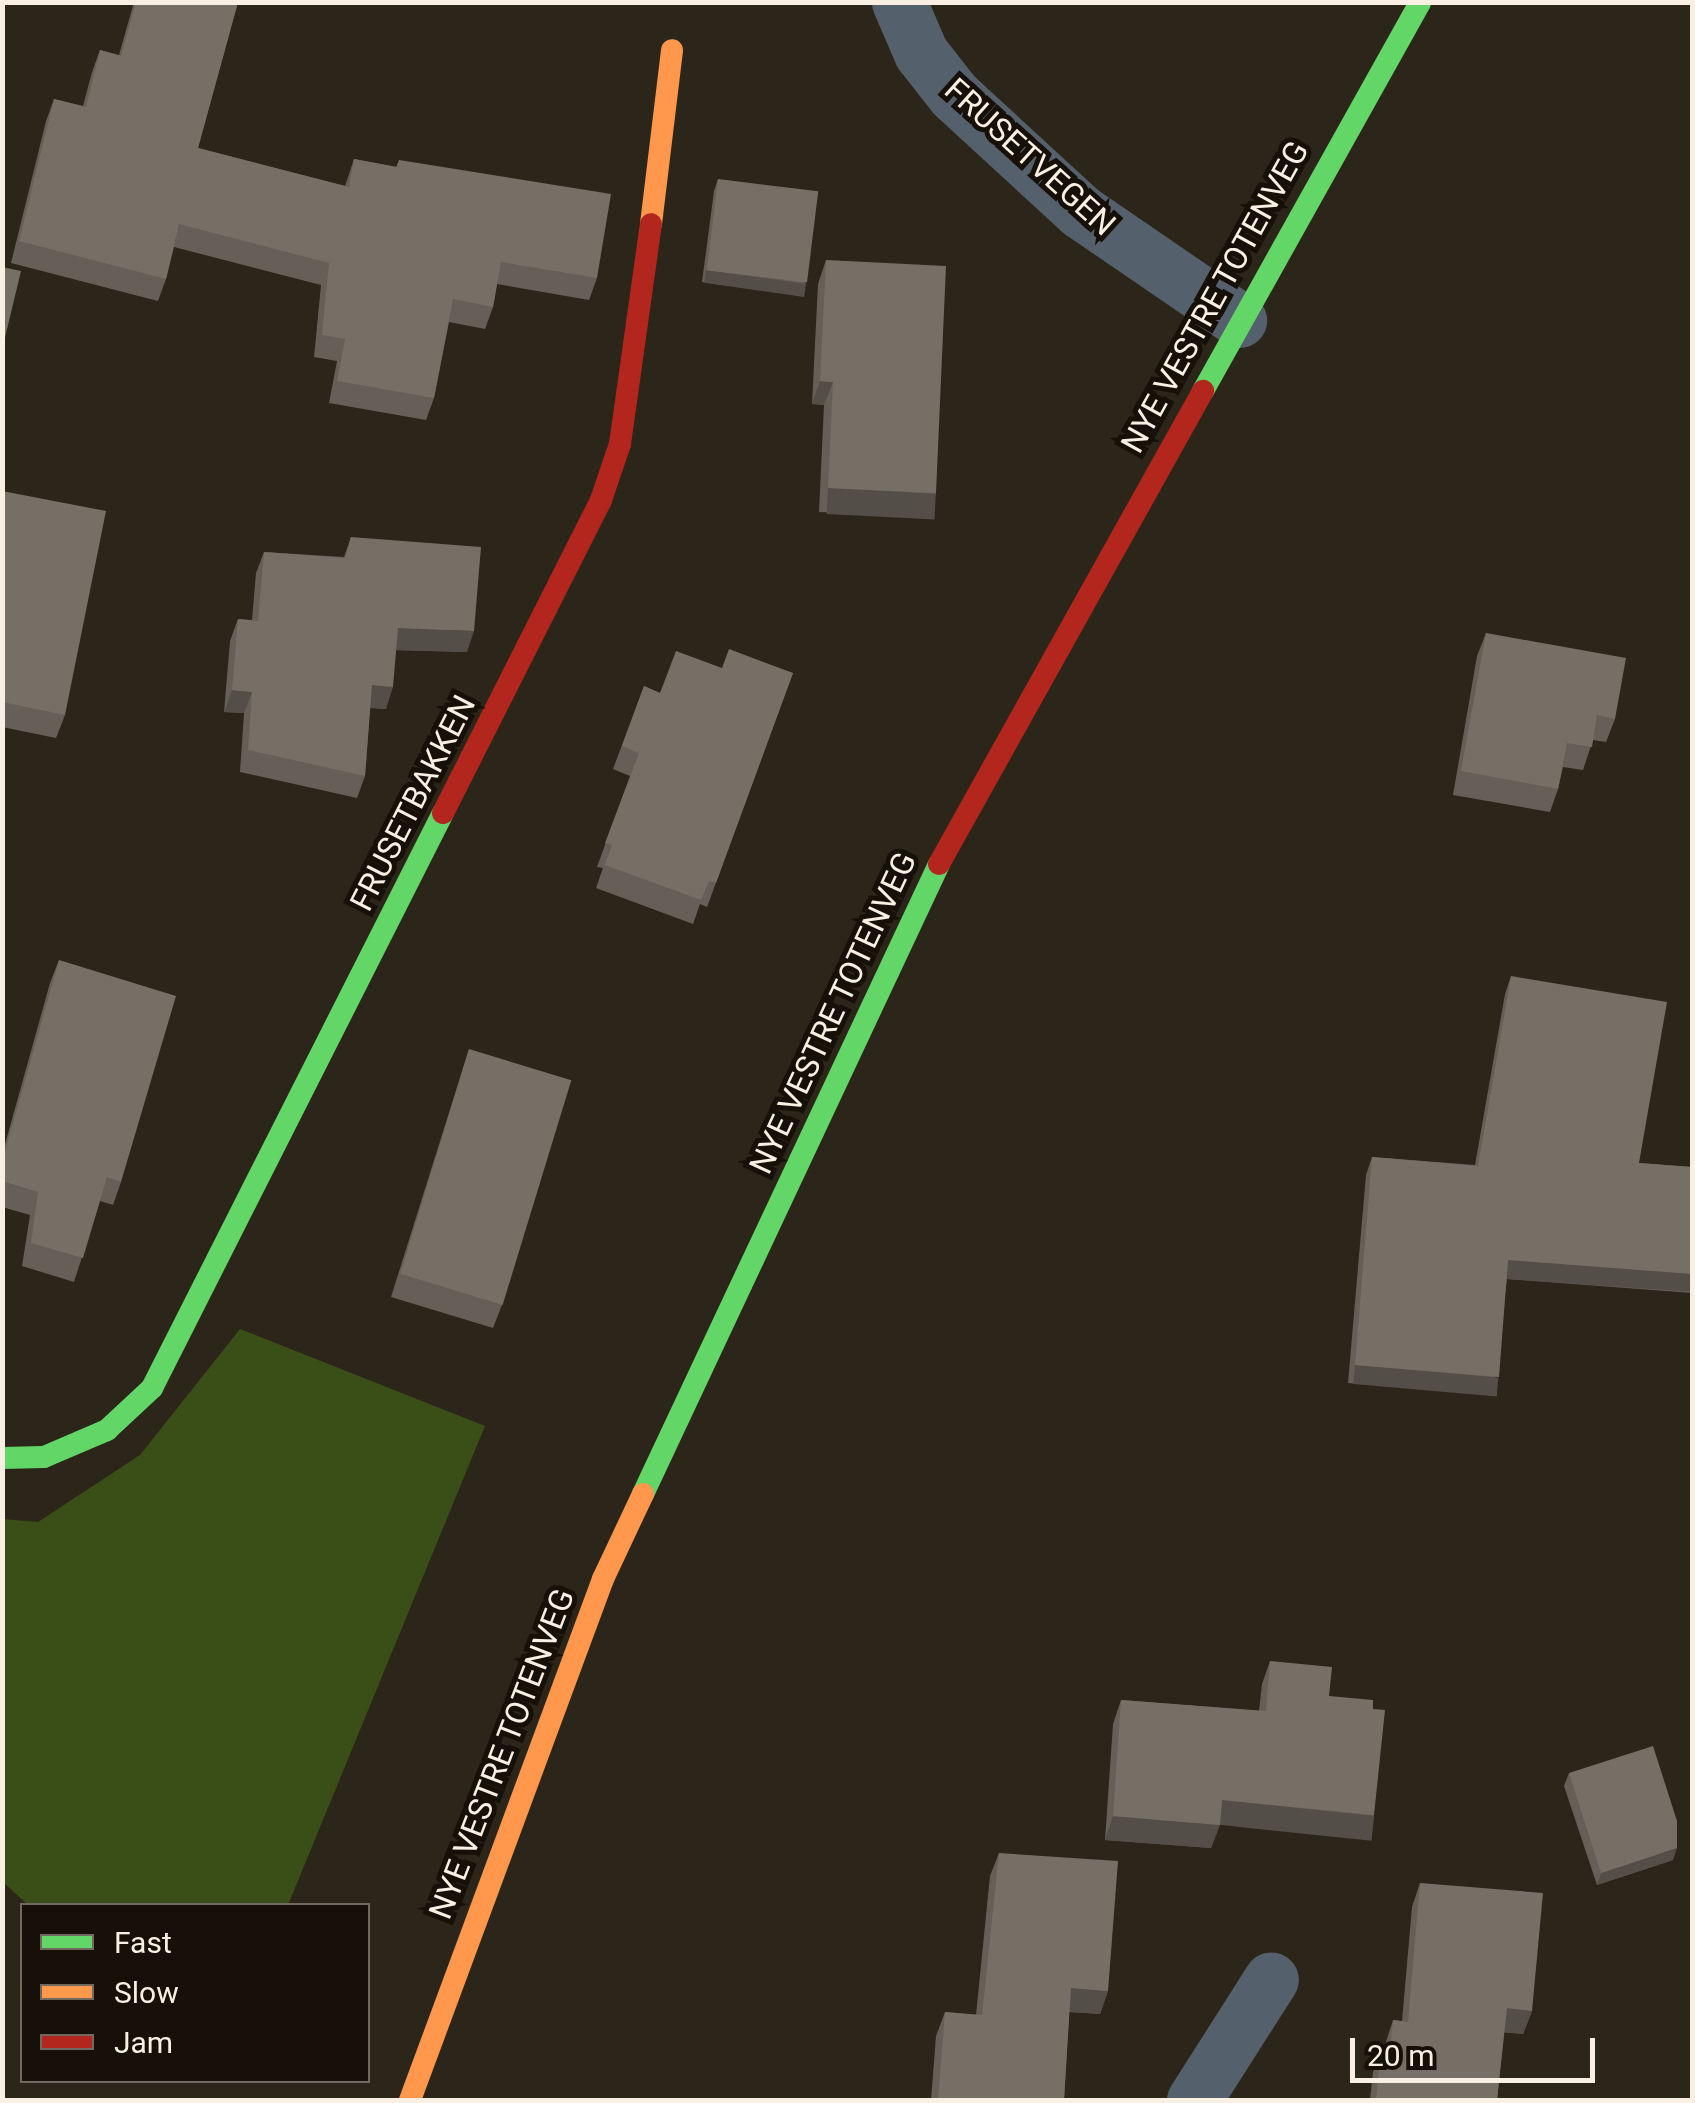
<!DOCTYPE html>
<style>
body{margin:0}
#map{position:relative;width:1695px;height:2103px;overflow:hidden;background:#2c2519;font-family:Roboto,sans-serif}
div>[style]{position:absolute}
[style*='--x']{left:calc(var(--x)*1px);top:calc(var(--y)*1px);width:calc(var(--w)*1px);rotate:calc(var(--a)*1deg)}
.green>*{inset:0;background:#3a4e18}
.street>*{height:55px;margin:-27.5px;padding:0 27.5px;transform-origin:27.5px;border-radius:27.5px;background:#54606b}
.fast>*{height:22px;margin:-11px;padding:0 11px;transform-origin:11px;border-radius:11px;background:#63d668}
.slow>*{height:22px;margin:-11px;padding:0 11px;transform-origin:11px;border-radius:11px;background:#ff974d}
.jam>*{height:22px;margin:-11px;padding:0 11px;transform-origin:11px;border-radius:11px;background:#b3261e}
.wall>*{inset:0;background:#655f57}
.shaded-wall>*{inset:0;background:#534e47;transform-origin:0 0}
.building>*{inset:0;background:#766f65;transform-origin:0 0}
span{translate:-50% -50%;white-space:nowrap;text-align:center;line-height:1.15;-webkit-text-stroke:10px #171008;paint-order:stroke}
.street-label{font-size:32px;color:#f9efe3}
.frame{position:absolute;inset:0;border:5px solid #f9efe3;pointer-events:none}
.legend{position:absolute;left:20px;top:1903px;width:350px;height:180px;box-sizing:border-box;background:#171008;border:2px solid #716960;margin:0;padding:12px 18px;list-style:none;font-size:30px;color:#f9efe3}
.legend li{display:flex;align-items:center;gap:20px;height:50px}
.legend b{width:50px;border:2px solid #716960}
.scale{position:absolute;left:1350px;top:2038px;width:245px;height:45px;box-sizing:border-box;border:5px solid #f9efe3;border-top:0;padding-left:12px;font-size:30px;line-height:35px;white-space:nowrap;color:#f9efe3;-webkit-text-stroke:8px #171008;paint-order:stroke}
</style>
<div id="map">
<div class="green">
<div style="clip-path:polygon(240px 1329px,485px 1426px,288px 1905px,28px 1905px,3px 1882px,3px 1519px,38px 1522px,140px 1455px)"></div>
</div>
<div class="street">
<div style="--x:899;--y:2;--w:56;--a:66.7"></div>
<div style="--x:921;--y:53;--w:53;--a:51.8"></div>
<div style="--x:954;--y:95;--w:171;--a:42.6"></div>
<div style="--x:1080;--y:211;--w:193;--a:34.4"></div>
<div style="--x:1194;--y:2100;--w:143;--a:-57.5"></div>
</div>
<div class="fast">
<div style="--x:1203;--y:391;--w:445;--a:-60.8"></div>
<div style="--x:2;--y:1458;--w:42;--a:-1.4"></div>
<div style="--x:44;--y:1457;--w:69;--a:-23.2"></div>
<div style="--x:107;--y:1430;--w:62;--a:-43"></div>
<div style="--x:152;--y:1388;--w:644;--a:-63.16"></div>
<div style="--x:643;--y:1494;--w:696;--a:-64.83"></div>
</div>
<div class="slow">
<div style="--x:651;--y:224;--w:175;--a:-83.1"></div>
<div style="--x:410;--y:2100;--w:556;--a:-69.67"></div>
<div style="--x:603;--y:1579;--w:94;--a:-64.8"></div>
</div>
<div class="jam">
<div style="--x:443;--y:813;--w:351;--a:-63.2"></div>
<div style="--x:601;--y:500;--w:59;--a:-71.3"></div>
<div style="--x:620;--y:444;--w:222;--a:-82"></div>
<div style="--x:939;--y:864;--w:542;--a:-60.83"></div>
</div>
<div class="wall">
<div style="clip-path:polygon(134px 2px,238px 2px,198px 148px,345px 186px,354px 159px,396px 167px,399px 160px,597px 278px,589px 300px,497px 284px,493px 307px,485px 329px,449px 322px,434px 398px,426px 420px,329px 403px,337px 361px,314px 357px,321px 285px,174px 247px,166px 279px,158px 301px,11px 263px,46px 121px,54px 99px,83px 106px,92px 72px,100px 50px,119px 55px)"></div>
<div style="clip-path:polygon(718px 179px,806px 284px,802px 296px,702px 282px,714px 191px)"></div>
<div style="clip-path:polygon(826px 260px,936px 493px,927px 517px,819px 512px,824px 405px,812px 404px,818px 284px)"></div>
<div style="clip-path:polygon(2px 491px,65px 715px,56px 738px,2px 727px)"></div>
<div style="clip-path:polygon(351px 537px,467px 652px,396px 650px,386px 709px,370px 708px,365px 776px,357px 798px,240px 772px,244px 713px,224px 712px,230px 641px,238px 619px,252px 620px,256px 573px,264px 552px,344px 557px)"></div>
<div style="clip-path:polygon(1486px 633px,1615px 719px,1606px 742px,1593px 740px,1583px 770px,1563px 767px,1558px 789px,1550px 812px,1453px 795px,1477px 656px)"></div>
<div style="clip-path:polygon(722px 668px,793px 673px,707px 907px,700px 904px,693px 924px,596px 888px,603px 868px,597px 867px,630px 776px,613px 769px,644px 686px,660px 693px)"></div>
<div style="clip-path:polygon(59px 960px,121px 1182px,113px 1205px,100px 1201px,74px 1282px,22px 1266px,30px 1215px,2px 1207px,2px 1155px,50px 983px)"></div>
<div style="clip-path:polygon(1511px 976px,1639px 1163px,1692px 1167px,1692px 1293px,1507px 1279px,1493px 1395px,1348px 1383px,1366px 1175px,1372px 1157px,1475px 1165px,1505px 994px)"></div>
<div style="clip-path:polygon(469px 1049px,502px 1305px,493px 1328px,391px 1297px)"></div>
<div style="clip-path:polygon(1270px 1661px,1329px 1696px,1374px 1815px,1366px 1838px,1220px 1824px,1211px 1848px,1105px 1840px,1113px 1724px,1121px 1700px,1259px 1711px,1262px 1684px)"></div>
<div style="clip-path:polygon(1569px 1773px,1673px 1860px,1597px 1885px,1564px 1786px)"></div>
<div style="clip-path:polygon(999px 1853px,1108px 1991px,1100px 2014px,1069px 2012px,1064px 2100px,931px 2100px,936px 2036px,945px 2012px,976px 2015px,990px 1876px)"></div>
<div style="clip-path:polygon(1420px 1883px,1532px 2011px,1523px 2034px,1504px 2032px,1497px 2100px,1370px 2100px,1373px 2072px,1381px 2048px,1384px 2048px,1393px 2020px,1402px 2021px,1412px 1907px)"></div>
</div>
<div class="shaded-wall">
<div style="left:706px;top:270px;width:101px;height:13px;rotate:8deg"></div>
<div style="clip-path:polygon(820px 381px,833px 382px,824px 405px,812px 404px)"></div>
<div style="left:828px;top:488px;width:108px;height:26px;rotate:3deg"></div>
<div style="clip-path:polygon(398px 628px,474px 631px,467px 652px,390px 650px)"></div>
<div style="clip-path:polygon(372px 685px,393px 687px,386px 709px,364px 707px)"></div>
<div style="clip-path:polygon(232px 690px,252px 692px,244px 713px,224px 712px)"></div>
<div style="left:1508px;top:1260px;width:185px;height:19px;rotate:4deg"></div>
<div style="left:1355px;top:1365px;width:144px;height:19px;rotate:5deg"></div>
<div style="left:1222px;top:1800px;width:153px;height:25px;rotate:6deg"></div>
<div style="clip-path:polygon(1113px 1816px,1220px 1825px,1211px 1848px,1105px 1840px)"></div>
<div style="clip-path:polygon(1677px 1848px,1673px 1860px,1597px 1885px,1601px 1873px)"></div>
<div style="clip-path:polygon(1071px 1988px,1108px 1991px,1100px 2014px,1062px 2011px)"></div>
<div style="clip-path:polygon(1507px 2008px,1532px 2011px,1523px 2034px,1498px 2032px)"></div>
</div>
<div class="building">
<div style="clip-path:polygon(136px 2px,238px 2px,198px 148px,349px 187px,354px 159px,397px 167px,399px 160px,611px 194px,597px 278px,501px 262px,493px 307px,453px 299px,434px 398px,337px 381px,345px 339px,322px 335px,329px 263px,179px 224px,166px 279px,19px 241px,54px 99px,86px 107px,100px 50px,121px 56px)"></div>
<div style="left:718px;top:179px;width:101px;height:92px;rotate:7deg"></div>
<div style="clip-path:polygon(826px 260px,946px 266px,936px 493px,828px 488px,833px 382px,820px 381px)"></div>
<div style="clip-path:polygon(2px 267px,21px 271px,2px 350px)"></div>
<div style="clip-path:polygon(2px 491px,106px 511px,65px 715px,2px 702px)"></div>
<div style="clip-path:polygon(351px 537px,481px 547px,474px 631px,398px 628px,393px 687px,372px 685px,365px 776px,248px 750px,252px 692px,232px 690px,238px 619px,258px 621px,264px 552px,345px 558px)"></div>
<div style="clip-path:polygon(1486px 633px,1626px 658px,1615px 719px,1597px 715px,1592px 747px,1567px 743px,1558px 789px,1461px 771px)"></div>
<div style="clip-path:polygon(729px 649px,793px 673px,716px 883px,709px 881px,701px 900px,605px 865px,612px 845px,605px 843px,639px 753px,622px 746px,644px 686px,660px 693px,676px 651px,722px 668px)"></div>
<div style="clip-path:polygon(59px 960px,176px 996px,121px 1182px,107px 1177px,83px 1258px,31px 1243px,38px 1192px,2px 1181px,2px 1162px)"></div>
<div style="clip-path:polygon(1511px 976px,1667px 1002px,1639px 1163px,1692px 1167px,1692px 1274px,1508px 1260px,1499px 1377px,1355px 1365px,1372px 1157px,1478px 1166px)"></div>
<div style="left:469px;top:1049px;width:107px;height:235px;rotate:17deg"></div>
<div style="clip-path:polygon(1270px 1661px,1332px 1667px,1329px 1696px,1373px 1700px,1373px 1709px,1385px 1710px,1374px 1815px,1222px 1800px,1220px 1825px,1113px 1816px,1121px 1700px,1266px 1711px)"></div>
<div style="clip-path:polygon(1653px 1746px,1677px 1821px,1677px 1848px,1601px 1873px,1569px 1773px)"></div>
<div style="clip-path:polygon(999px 1853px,1118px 1861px,1108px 1991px,1071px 1988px,1064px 2100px,938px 2100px,945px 2012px,982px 2015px)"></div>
<div style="clip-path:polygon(1420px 1883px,1543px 1893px,1532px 2011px,1507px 2008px,1497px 2100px,1376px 2100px,1381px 2048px,1390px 2049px,1393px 2020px,1408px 2022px)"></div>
</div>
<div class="street-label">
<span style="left:1030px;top:157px;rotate:42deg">FRUSETVEGEN</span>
<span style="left:1215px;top:297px;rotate:-61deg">NYE VESTRE TOTENVEG</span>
<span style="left:413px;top:803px;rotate:-63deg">FRUSETBAKKEN</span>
<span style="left:833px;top:1013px;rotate:-65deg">NYE VESTRE TOTENVEG</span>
<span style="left:502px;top:1754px;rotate:-69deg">NYE VESTRE TOTENVEG</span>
</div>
<div class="frame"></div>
<ul class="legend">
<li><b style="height:12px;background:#63d668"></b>Fast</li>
<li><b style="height:12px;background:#ff974d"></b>Slow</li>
<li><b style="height:12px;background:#b3261e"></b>Jam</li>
</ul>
<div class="scale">20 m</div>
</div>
